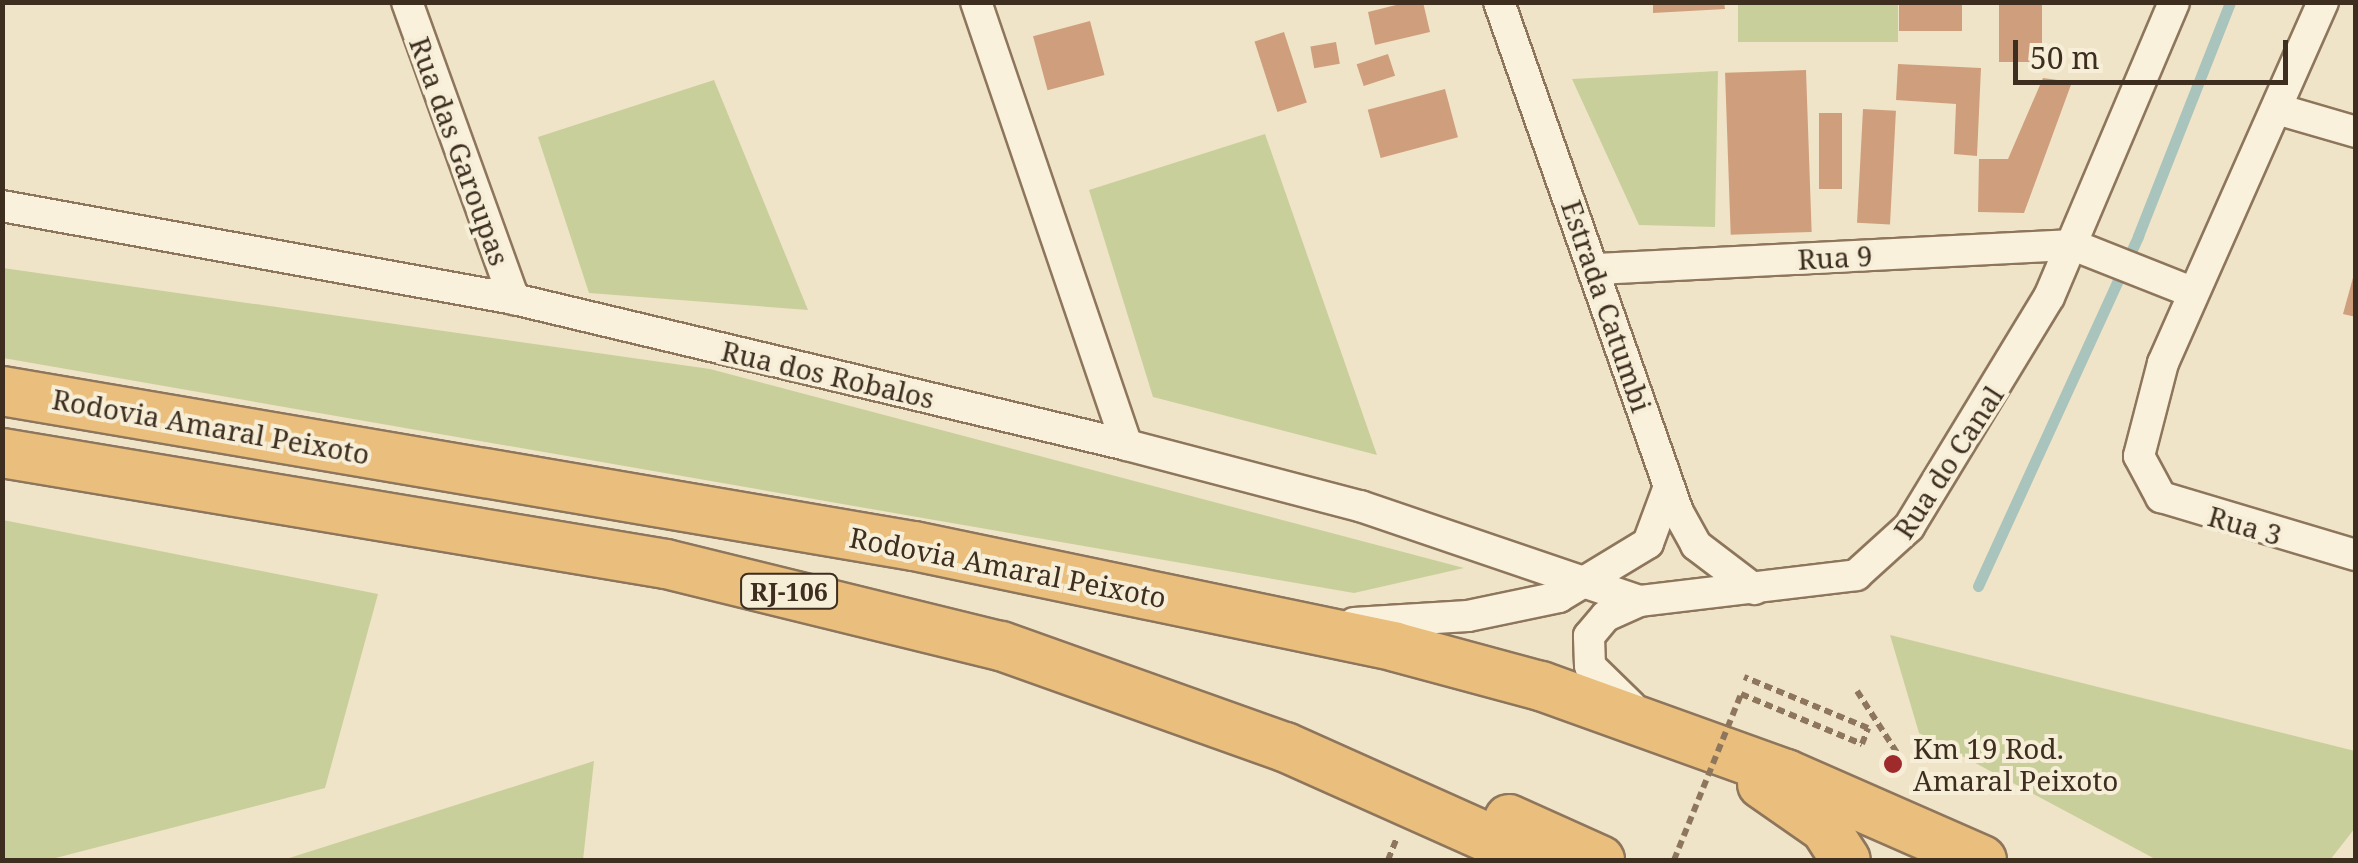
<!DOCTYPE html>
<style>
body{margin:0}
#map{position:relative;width:2358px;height:863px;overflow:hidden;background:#f0e4c8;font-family:"Noto Serif",serif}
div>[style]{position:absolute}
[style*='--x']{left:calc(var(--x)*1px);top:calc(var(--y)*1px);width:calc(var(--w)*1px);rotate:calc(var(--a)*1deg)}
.green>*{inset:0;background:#c9cf9b;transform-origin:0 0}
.stream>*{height:11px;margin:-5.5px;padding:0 5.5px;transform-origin:5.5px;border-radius:5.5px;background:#a9c4bc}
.building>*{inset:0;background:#cf9f7d;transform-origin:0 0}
.path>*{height:6px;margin-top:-3px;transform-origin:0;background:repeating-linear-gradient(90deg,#8d765c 0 8px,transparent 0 13px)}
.roads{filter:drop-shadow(2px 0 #8d765c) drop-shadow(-2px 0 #8d765c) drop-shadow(0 2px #8d765c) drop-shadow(0 -2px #8d765c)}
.minor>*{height:30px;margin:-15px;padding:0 15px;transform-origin:15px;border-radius:15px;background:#faf1dc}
.trunk>*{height:48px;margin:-24px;padding:0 24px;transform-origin:24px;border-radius:24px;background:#eabe7c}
.path-bridge>*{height:6px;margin-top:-3px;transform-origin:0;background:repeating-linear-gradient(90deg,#8d765c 0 8px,transparent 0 13px)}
.dots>*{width:28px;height:28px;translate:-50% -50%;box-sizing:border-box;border:5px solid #f7eed8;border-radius:50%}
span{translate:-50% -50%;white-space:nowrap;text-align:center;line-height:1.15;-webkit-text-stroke:8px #f7eed8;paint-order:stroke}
.shield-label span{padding:2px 8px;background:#f7eed8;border:2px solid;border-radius:8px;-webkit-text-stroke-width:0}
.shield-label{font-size:25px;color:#3d2e20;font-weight:700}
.street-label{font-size:28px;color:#3d2e20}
.poi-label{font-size:28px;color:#3d2e20}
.left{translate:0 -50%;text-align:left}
.frame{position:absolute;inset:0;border:5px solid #3d2e20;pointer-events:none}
.scale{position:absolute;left:2013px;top:40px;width:275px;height:45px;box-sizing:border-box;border:5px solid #3d2e20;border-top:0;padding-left:12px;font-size:30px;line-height:35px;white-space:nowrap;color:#3d2e20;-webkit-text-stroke:8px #f7eed8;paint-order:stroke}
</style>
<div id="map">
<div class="green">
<div style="left:1738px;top:3px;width:160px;height:39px"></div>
<div style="clip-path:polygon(1718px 71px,1715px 227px,1639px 225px,1572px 79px)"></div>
<div style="clip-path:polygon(714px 80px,808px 310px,589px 293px,538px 137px)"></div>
<div style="clip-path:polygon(1265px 134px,1377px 455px,1153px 397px,1089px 190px)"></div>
<div style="clip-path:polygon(3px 268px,710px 369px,1464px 568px,1354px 593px,3px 358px)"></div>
<div style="clip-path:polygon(3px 520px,378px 594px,325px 788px,48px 860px,3px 860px)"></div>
<div style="clip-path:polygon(1890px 635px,2355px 751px,2355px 828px,2330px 860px,2157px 860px,1919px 733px)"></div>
<div style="clip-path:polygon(594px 761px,583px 860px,283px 860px)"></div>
</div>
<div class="stream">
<div style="--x:1978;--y:586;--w:385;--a:-65.4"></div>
<div style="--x:2138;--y:236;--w:251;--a:-68.5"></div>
</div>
<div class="building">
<div style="clip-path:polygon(1408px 2px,1423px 2px,1430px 32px,1375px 45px,1368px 12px)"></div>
<div style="clip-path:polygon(1653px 2px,1724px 2px,1725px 9px,1653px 13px)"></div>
<div style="left:1899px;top:2px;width:63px;height:29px"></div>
<div style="left:1999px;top:2px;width:43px;height:60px"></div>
<div style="left:1090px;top:21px;width:56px;height:59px;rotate:75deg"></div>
<div style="left:1284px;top:32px;width:74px;height:31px;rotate:72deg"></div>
<div style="left:1336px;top:42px;width:22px;height:26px;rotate:80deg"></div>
<div style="left:1388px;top:54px;width:23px;height:33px;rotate:72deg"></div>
<div style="clip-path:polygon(1898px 64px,1981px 68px,1977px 156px,1954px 154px,1956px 104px,1896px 100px)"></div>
<div style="left:1806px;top:70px;width:162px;height:81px;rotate:88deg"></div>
<div style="clip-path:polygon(2043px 78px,2072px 82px,2024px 213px,1978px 212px,1979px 159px,2008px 159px)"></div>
<div style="left:1445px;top:89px;width:50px;height:80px;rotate:75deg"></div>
<div style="left:1863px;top:109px;width:33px;height:114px;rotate:3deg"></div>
<div style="left:1819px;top:113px;width:23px;height:76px"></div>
<div style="clip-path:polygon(2354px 274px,2356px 274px,2356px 317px,2343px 314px)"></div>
</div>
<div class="path">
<div style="--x:1857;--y:691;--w:85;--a:57.1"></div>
<div style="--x:1388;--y:860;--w:24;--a:-68"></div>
</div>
<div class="roads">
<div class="minor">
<div style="--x:407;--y:2;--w:316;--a:70.2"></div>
<div style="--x:976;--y:2;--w:468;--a:71.2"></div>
<div style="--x:1499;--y:2;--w:541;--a:70.66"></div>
<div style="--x:1678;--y:512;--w:38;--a:61"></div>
<div style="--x:1696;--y:545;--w:73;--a:37.2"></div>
<div style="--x:2323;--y:2;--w:395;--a:113.9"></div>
<div style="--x:2163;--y:363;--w:96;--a:104.5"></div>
<div style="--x:2139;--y:456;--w:47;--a:61.8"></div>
<div style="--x:2161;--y:497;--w:203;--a:16.6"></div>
<div style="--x:2277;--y:109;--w:82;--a:16.2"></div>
<div style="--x:2;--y:206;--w:520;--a:10.29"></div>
<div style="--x:514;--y:299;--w:630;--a:13.4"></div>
<div style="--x:1127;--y:445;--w:241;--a:14.7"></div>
<div style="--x:1360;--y:506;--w:295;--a:18.8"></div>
<div style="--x:1597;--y:269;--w:477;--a:-2.9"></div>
<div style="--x:2073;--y:245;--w:128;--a:21.6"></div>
<div style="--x:1354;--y:623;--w:114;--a:-3.5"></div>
<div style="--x:1468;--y:616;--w:93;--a:-11.8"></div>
<div style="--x:1559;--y:597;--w:104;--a:-31.2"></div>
<div style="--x:1648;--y:543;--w:58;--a:-69.7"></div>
<div style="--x:1631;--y:706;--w:57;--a:-135.7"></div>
<div style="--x:1590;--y:666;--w:30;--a:-92"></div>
<div style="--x:1589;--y:636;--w:26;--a:-50"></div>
<div style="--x:1606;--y:616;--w:36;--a:-24"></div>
<div style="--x:1639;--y:601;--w:219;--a:-6.8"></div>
<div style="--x:1856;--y:575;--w:72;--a:-42.2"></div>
<div style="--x:1909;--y:527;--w:269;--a:-58.7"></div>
<div style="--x:2049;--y:297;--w:320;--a:-67"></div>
</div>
<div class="trunk">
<div style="--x:2;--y:391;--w:925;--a:9.65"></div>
<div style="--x:914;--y:546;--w:492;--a:11.8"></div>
<div style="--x:1396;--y:647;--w:150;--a:15.1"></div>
<div style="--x:1541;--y:686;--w:260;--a:19.8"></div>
<div style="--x:1786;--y:774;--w:214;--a:23.7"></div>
<div style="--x:2;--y:453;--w:673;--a:9.49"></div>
<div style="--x:666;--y:564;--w:345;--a:13.8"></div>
<div style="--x:1001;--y:646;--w:301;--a:19.6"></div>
<div style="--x:1285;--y:747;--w:277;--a:24.1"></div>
<div style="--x:1762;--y:784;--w:77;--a:34.9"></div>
<div style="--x:1825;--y:828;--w:38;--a:57"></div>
<div style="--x:1509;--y:819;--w:100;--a:24.3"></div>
</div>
</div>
<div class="path-bridge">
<div style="--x:1674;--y:860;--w:179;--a:-68"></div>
<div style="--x:1741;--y:694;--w:131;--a:22.5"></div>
<div style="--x:1862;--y:744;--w:17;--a:-69"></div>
<div style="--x:1868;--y:728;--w:134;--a:-157.6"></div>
</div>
<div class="dots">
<div style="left:1893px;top:764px;background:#9e2a2b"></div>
</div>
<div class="shield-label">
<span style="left:789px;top:591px">RJ-106</span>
</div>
<div class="street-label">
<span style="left:460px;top:151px;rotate:70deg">Rua das Garoupas</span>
<span style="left:1835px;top:257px;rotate:-3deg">Rua 9</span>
<span style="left:1607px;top:306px;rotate:71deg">Estrada Catumbi</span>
<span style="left:828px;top:374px;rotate:13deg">Rua dos Robalos</span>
<span style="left:211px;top:426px;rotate:10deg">Rodovia Amaral Peixoto</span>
<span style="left:1948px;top:462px;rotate:-57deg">Rua do Canal</span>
<span style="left:2245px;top:525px;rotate:16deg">Rua 3</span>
<span style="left:1008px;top:567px;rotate:11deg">Rodovia Amaral Peixoto</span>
</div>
<div class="poi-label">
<span class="left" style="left:1913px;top:764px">Km 19 Rod.<br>Amaral Peixoto</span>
</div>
<div class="frame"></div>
<div class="scale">50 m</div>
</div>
